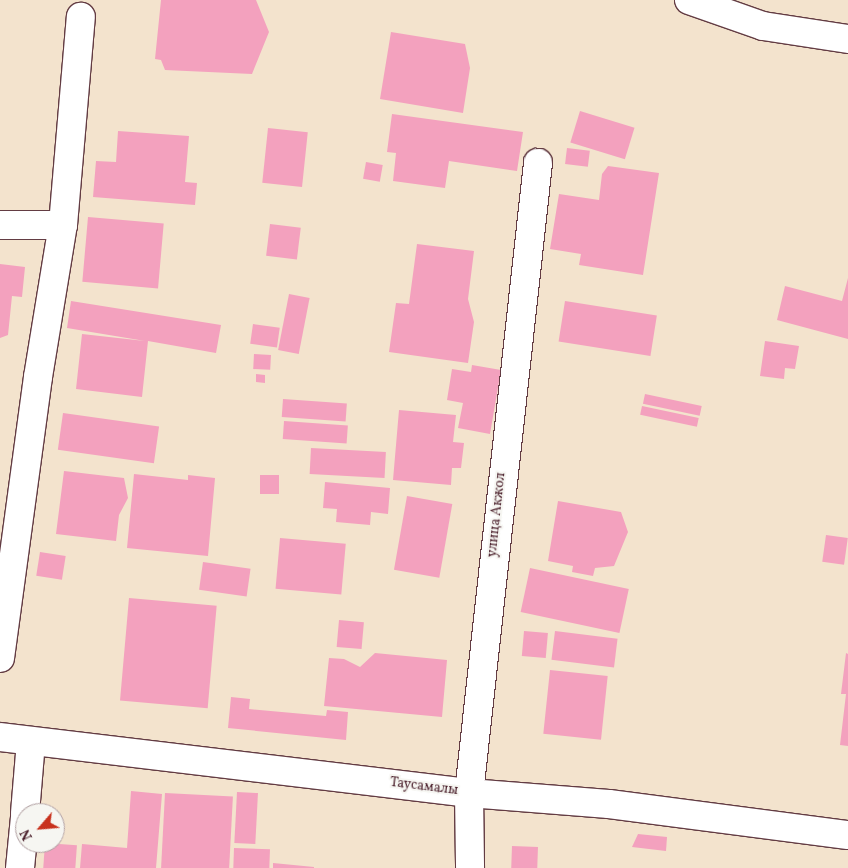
<!DOCTYPE html>
<meta charset="utf-8">
<style>
body{margin:0}
#map{position:relative;width:848px;height:868px;overflow:hidden;background:#f3e3cd;font-family:Vollkorn,serif}
div>[style]{position:absolute}
[style*='--x']{left:calc(var(--x)*1px);top:calc(var(--y)*1px);width:calc(var(--w)*1px);rotate:calc(var(--a)*1deg)}
.building>*{inset:0;background:#f3a1be;transform-origin:0 0}
.roads{filter:drop-shadow(1px 0 #633c43) drop-shadow(-1px 0 #633c43) drop-shadow(0 1px #633c43) drop-shadow(0 -1px #633c43)}
.street>*{height:28px;margin:-14px;padding:0 14px;transform-origin:14px;border-radius:14px;background:#fff}
.secondary>*{height:28px;margin:-14px;padding:0 14px;transform-origin:14px;border-radius:14px;background:#fff}
span{translate:-50% -50%;white-space:nowrap;text-align:center;line-height:1.15;-webkit-text-stroke:4px #f6f6f2;paint-order:stroke}
.street-label{font-size:14px;color:#4a1f2b}
.north{position:absolute;left:15px;top:803px;width:50px;height:50px;box-sizing:border-box;background:#f6f6f2;border:1px solid #b1a0a2;border-radius:50%;rotate:243deg;font-size:14px;font-weight:700;line-height:20px;text-align:center;color:#4a1f2b}
.north::after{content:'';display:block;margin:auto;width:18px;height:22px;background:#c8321e;clip-path:polygon(50% 0,100% 100%,50% 72%,0 100%)}
</style>
<div id="map">
<div class="building">
<div style="clip-path:polygon(161px 0,256px 0,269px 32px,252px 74px,165px 70px,161px 60px,155px 59px)"></div>
<div style="clip-path:polygon(391px 32px,465px 44px,470px 68px,463px 113px,380px 99px)"></div>
<div style="left:580px;top:111px;width:57px;height:33px;rotate:17deg"></div>
<div style="clip-path:polygon(392px 114px,523px 132px,517px 171px,449px 161px,445px 188px,393px 181px,396px 153px,387px 152px)"></div>
<div style="left:268px;top:128px;width:40px;height:55px;rotate:6deg"></div>
<div style="clip-path:polygon(118px 131px,189px 136px,185px 182px,197px 183px,195px 205px,93px 197px,96px 161px,116px 162px)"></div>
<div style="left:567px;top:148px;width:23px;height:16px;rotate:7deg"></div>
<div style="left:366px;top:162px;width:17px;height:17px;rotate:10deg"></div>
<div style="clip-path:polygon(608px 166px,659px 173px,643px 275px,579px 265px,581px 254px,550px 249px,559px 194px,599px 200px,602px 174px)"></div>
<div style="left:88px;top:217px;width:76px;height:65px;rotate:5deg"></div>
<div style="left:270px;top:224px;width:31px;height:32px;rotate:7deg"></div>
<div style="clip-path:polygon(417px 244px,474px 251px,468px 299px,474px 322px,468px 363px,389px 352px,396px 303px,409px 304px)"></div>
<div style="clip-path:polygon(0 264px,25px 267px,22px 297px,12px 296px,8px 335px,0 338px)"></div>
<div style="clip-path:polygon(848px 278px,848px 339px,777px 320px,785px 286px,842px 301px)"></div>
<div style="left:289px;top:294px;width:21px;height:57px;rotate:11deg"></div>
<div style="clip-path:polygon(71px 301px,221px 325px,216px 353px,148px 341px,142px 397px,76px 389px,82px 334px,145px 341px,67px 328px)"></div>
<div style="left:565px;top:301px;width:93px;height:41px;rotate:9deg"></div>
<div style="left:253px;top:324px;width:27px;height:20px;rotate:8deg"></div>
<div style="clip-path:polygon(765px 341px,799px 346px,795px 369px,785px 368px,784px 379px,760px 376px)"></div>
<div style="left:254px;top:354px;width:17px;height:15px;rotate:3deg"></div>
<div style="clip-path:polygon(472px 365px,501px 370px,490px 434px,458px 428px,463px 403px,447px 400px,452px 369px,471px 372px)"></div>
<div style="clip-path:polygon(256px 374px,265px 375px,265px 383px,256px 382px)"></div>
<div style="left:645px;top:394px;width:58px;height:10px;rotate:12deg"></div>
<div style="left:283px;top:399px;width:64px;height:18px;rotate:4deg"></div>
<div style="left:642px;top:406px;width:58px;height:9px;rotate:12deg"></div>
<div style="clip-path:polygon(399px 410px,456px 415px,453px 442px,464px 443px,461px 468px,452px 468px,451px 485px,393px 480px)"></div>
<div style="left:63px;top:413px;width:97px;height:37px;rotate:8deg"></div>
<div style="left:284px;top:421px;width:64px;height:18px;rotate:4deg"></div>
<div style="left:311px;top:448px;width:75px;height:26px;rotate:3deg"></div>
<div style="clip-path:polygon(64px 471px,124px 478px,128px 498px,119px 515px,116px 541px,56px 534px)"></div>
<div style="clip-path:polygon(134px 474px,188px 480px,188px 475px,215px 478px,208px 556px,127px 548px)"></div>
<div style="left:260px;top:475px;width:19px;height:19px"></div>
<div style="clip-path:polygon(325px 482px,390px 488px,388px 514px,371px 512px,370px 525px,336px 522px,337px 509px,323px 508px)"></div>
<div style="left:407px;top:496px;width:46px;height:75px;rotate:10deg"></div>
<div style="clip-path:polygon(558px 501px,621px 512px,628px 532px,614px 566px,595px 568px,593px 576px,572px 572px,573px 566px,548px 561px)"></div>
<div style="left:826px;top:535px;width:22px;height:27px;rotate:8deg"></div>
<div style="left:280px;top:538px;width:66px;height:51px;rotate:5deg"></div>
<div style="left:40px;top:552px;width:26px;height:24px;rotate:9deg"></div>
<div style="left:203px;top:562px;width:48px;height:28px;rotate:8deg"></div>
<div style="left:530px;top:568px;width:101px;height:45px;rotate:12deg"></div>
<div style="left:129px;top:598px;width:88px;height:103px;rotate:5deg"></div>
<div style="left:339px;top:620px;width:25px;height:27px;rotate:5deg"></div>
<div style="left:524px;top:631px;width:24px;height:25px;rotate:5deg"></div>
<div style="left:555px;top:631px;width:63px;height:29px;rotate:7deg"></div>
<div style="clip-path:polygon(375px 653px,447px 660px,442px 717px,324px 706px,329px 658px,344px 659px,360px 667px)"></div>
<div style="clip-path:polygon(846px 653px,848px 654px,848px 746px,840px 745px,846px 694px,841px 694px)"></div>
<div style="left:550px;top:670px;width:58px;height:64px;rotate:6deg"></div>
<div style="clip-path:polygon(231px 697px,250px 699px,249px 709px,326px 716px,327px 710px,348px 712px,346px 740px,228px 728px)"></div>
<div style="clip-path:polygon(131px 791px,162px 794px,156px 868px,80px 868px,82px 844px,127px 848px)"></div>
<div style="left:237px;top:792px;width:21px;height:51px;rotate:3deg"></div>
<div style="left:165px;top:793px;width:68px;height:75px;rotate:3deg"></div>
<div style="clip-path:polygon(638px 834px,667px 837px,666px 851px,632px 847px)"></div>
<div style="left:45px;top:843px;width:32px;height:25px;rotate:4deg"></div>
<div style="left:512px;top:846px;width:26px;height:22px;rotate:2deg"></div>
<div style="left:234px;top:848px;width:36px;height:20px;rotate:2deg"></div>
<div style="clip-path:polygon(273px 863px,314px 867px,314px 868px,273px 868px)"></div>
</div>
<div class="roads">
<div class="street">
<div style="--x:689;--y:0;--w:78;--a:19.4"></div>
<div style="--x:763;--y:26;--w:86;--a:8.7"></div>
<div style="--x:0;--y:225;--w:63;--a:0"></div>
<div style="--x:0;--y:658;--w:284;--a:-82.3"></div>
<div style="--x:38;--y:377;--w:154;--a:-80.7"></div>
<div style="--x:63;--y:225;--w:209;--a:-85.1"></div>
<div style="--x:469;--y:793;--w:634;--a:-83.75"></div>
<div style="--x:25;--y:813;--w:71;--a:-85.2"></div>
<div style="--x:20;--y:868;--w:51;--a:-84.4"></div>
</div>
<div class="secondary">
<div style="--x:0;--y:737;--w:472;--a:6.8"></div>
<div style="--x:469;--y:793;--w:140;--a:4.5"></div>
<div style="--x:609;--y:804;--w:241;--a:7.4"></div>
<div style="--x:469;--y:793;--w:75;--a:89.2"></div>
</div>
</div>
<div class="street-label">
<span style="left:497px;top:515px;rotate:-84deg">улица Акжол</span>
<span style="left:424px;top:787px;rotate:7deg">Таусамалы</span>
</div>
<div class="north">N</div>
</div>
